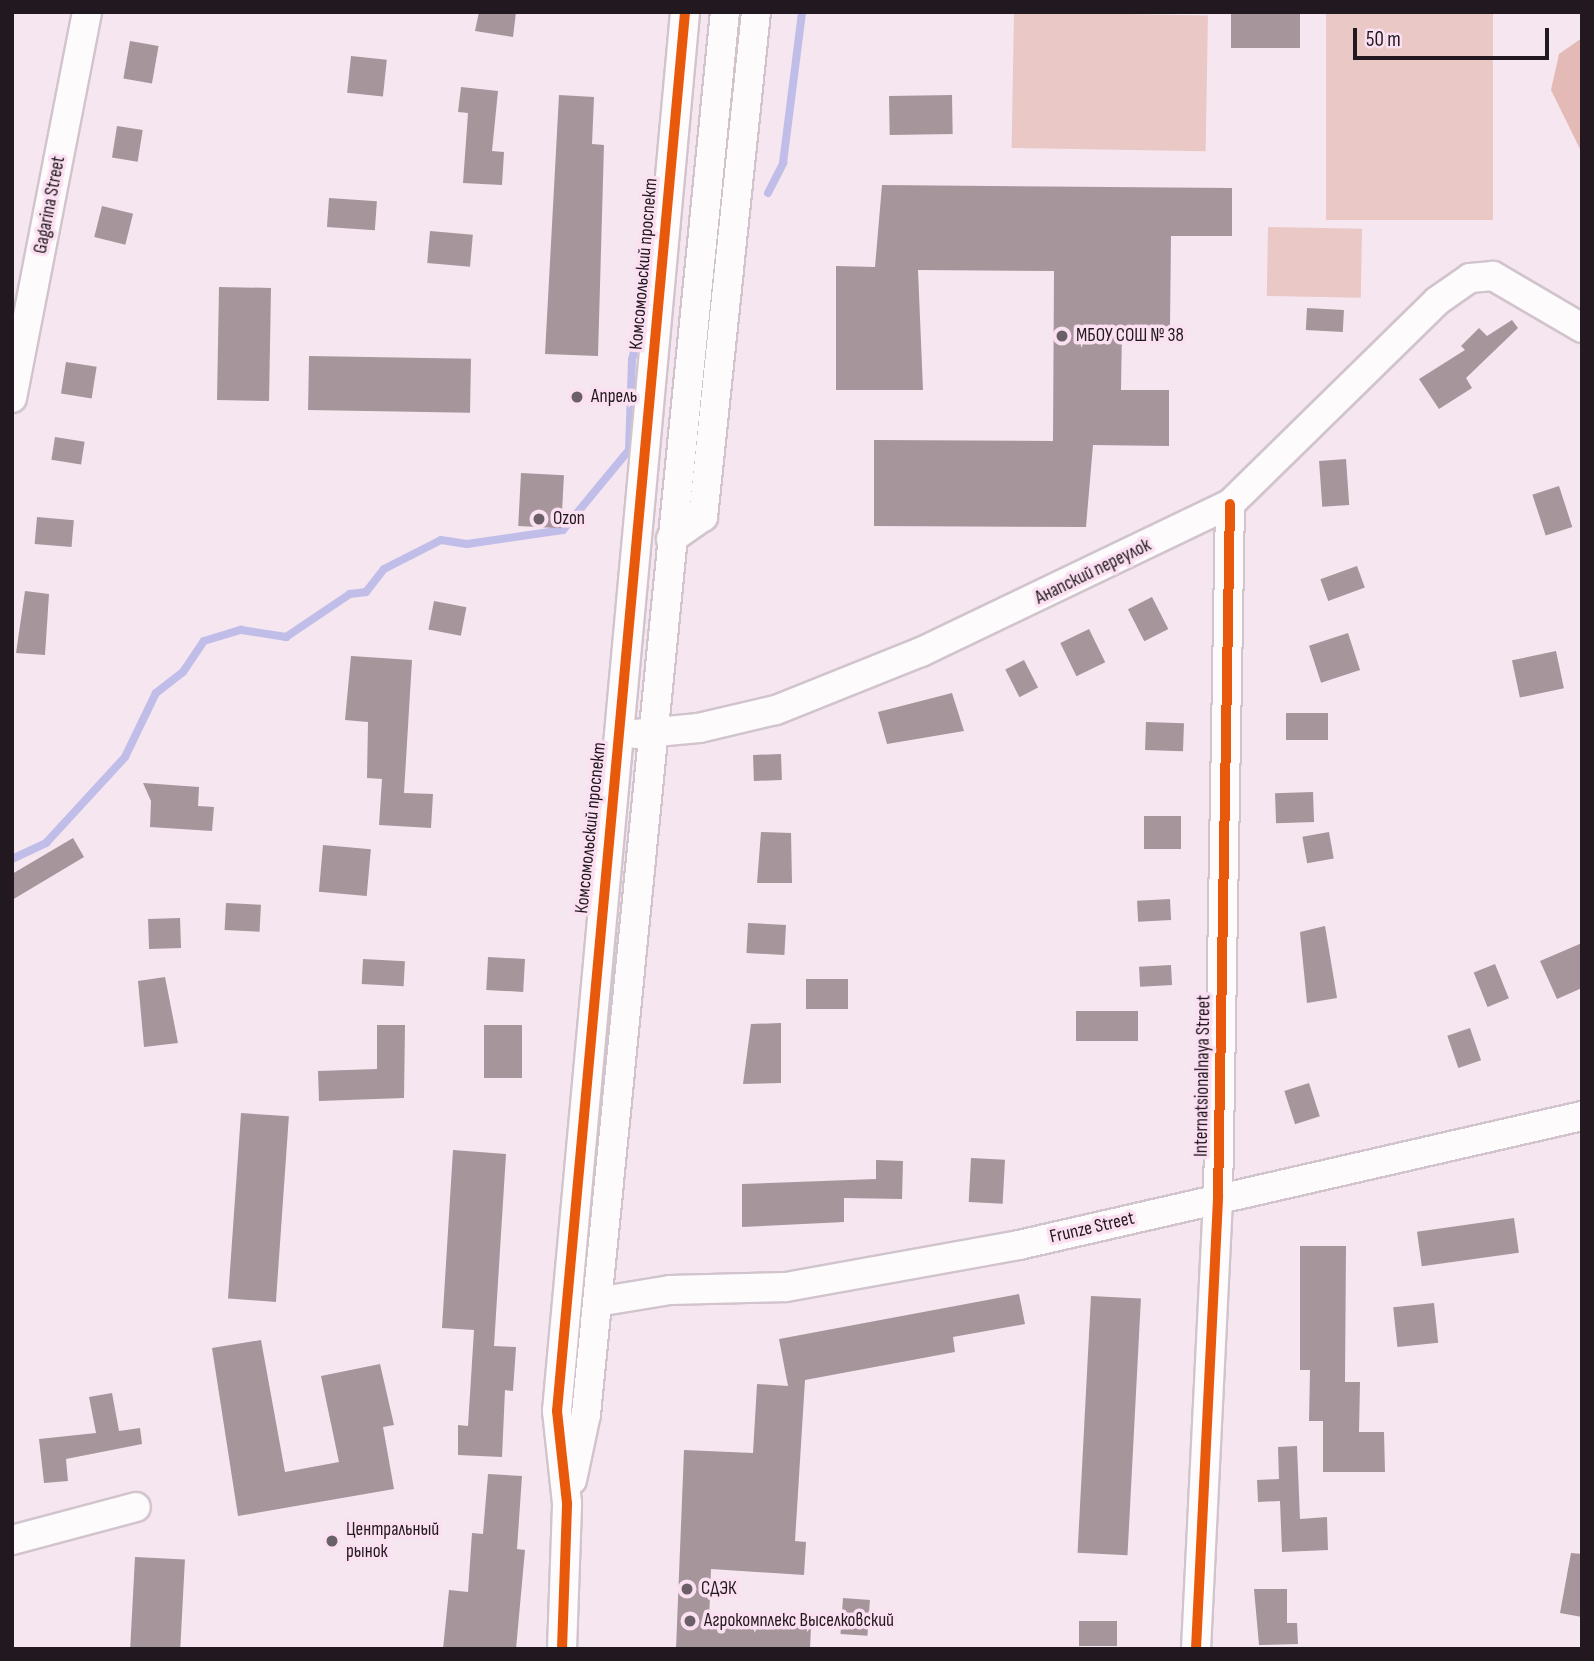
<!DOCTYPE html>
<meta charset="utf-8">
<style>
body{margin:0}
#map{position:relative;width:1594px;height:1661px;overflow:hidden;background:#f5e6f0;font-family:"Sofia Sans Condensed",sans-serif}
div>[style]{position:absolute}
[style*='--x']{left:calc(var(--x)*1px);top:calc(var(--y)*1px);width:calc(var(--w)*1px);rotate:calc(var(--a)*1deg)}
.green>*{inset:0;background:#e9c8c5;transform-origin:0 0}
.forest>*{inset:0;background:#e3bab5}
.stream>*{height:8px;margin:-4px;padding:0 4px;transform-origin:4px;border-radius:4px;background:#c0bee9}
.building>*{inset:0;background:#a7959c;transform-origin:0 0}
.roads{filter:drop-shadow(2px 0 #d1c4cc) drop-shadow(-2px 0 #d1c4cc) drop-shadow(0 2px #d1c4cc) drop-shadow(0 -2px #d1c4cc)}
.minor>*{height:28px;margin:-14px;padding:0 14px;transform-origin:14px;border-radius:14px;background:#fefbfd}
.cycleway>*{height:10px;margin:-5px;padding:0 5px;transform-origin:5px;border-radius:5px;background:#e8590c}
.dots>*{width:19px;height:19px;translate:-50% -50%;box-sizing:border-box;border:4px solid #fbe0f1;border-radius:50%}
span{translate:-50% -50%;white-space:nowrap;text-align:center;line-height:1.15;-webkit-text-stroke:7px #fbe0f1;paint-order:stroke}
.street-label{font-size:19px;color:#22181f}
.poi-label{font-size:19px;color:#22181f}
.left{translate:0 -50%;text-align:left}
.frame{position:absolute;inset:0;border:14px solid #22181f;pointer-events:none}
.scale{position:absolute;left:1353px;top:28px;width:196px;height:32px;box-sizing:border-box;border:4px solid #22181f;border-top:0;padding-left:9px;font-size:21px;line-height:24px;white-space:nowrap;color:#22181f;-webkit-text-stroke:5px #fbe0f1;paint-order:stroke}
</style>
<div id="map">
<div class="green">
<div style="left:1014px;top:12px;width:194px;height:136px;rotate:1deg"></div>
<div style="left:1326px;top:12px;width:167px;height:208px"></div>
<div style="left:1268px;top:227px;width:94px;height:69px;rotate:1deg"></div>
</div>
<div class="forest">
<div style="clip-path:polygon(1582px 38px,1582px 153px,1551px 90px,1559px 54px)"></div>
</div>
<div class="stream">
<div style="--x:768;--y:193;--w:34;--a:-63"></div>
<div style="--x:783;--y:163;--w:152;--a:-82.8"></div>
<div style="--x:12;--y:859;--w:38;--a:-25"></div>
<div style="--x:46;--y:843;--w:117;--a:-47.4"></div>
<div style="--x:125;--y:757;--w:71;--a:-64.2"></div>
<div style="--x:156;--y:693;--w:34;--a:-38"></div>
<div style="--x:183;--y:672;--w:37;--a:-56"></div>
<div style="--x:204;--y:641;--w:39;--a:-17"></div>
<div style="--x:241;--y:630;--w:46;--a:8.8"></div>
<div style="--x:286;--y:637;--w:77;--a:-33.9"></div>
<div style="--x:350;--y:594;--w:16;--a:-7"></div>
<div style="--x:366;--y:592;--w:29;--a:-52"></div>
<div style="--x:384;--y:569;--w:64;--a:-27"></div>
<div style="--x:441;--y:540;--w:26;--a:9"></div>
<div style="--x:467;--y:544;--w:97;--a:-8.3"></div>
<div style="--x:563;--y:530;--w:104;--a:-50.5"></div>
<div style="--x:629;--y:450;--w:90;--a:-88.1"></div>
<div style="--x:632;--y:360;--w:53;--a:-77"></div>
</div>
<div class="building">
<div style="clip-path:polygon(479px 12px,516px 12px,513px 37px,475px 31px)"></div>
<div style="left:1231px;top:12px;width:69px;height:36px"></div>
<div style="left:130px;top:41px;width:29px;height:38px;rotate:10deg"></div>
<div style="left:351px;top:56px;width:36px;height:37px;rotate:6deg"></div>
<div style="clip-path:polygon(461px 87px,498px 91px,492px 151px,504px 152px,502px 185px,463px 183px,468px 113px,458px 112px)"></div>
<div style="clip-path:polygon(559px 95px,594px 97px,592px 144px,604px 145px,598px 356px,545px 354px)"></div>
<div style="left:952px;top:95px;width:39px;height:63px;rotate:89deg"></div>
<div style="left:117px;top:126px;width:26px;height:32px;rotate:9deg"></div>
<div style="clip-path:polygon(882px 185px,1232px 188px,1232px 236px,1171px 236px,1170px 327px,1122px 327px,1121px 390px,1169px 390px,1169px 446px,1093px 445px,1086px 527px,874px 526px,874px 440px,1053px 441px,1054px 271px,918px 270px,923px 390px,836px 390px,836px 266px,875px 267px)"></div>
<div style="left:329px;top:198px;width:48px;height:29px;rotate:4deg"></div>
<div style="left:102px;top:206px;width:32px;height:32px;rotate:14deg"></div>
<div style="left:430px;top:231px;width:43px;height:32px;rotate:5deg"></div>
<div style="left:219px;top:287px;width:52px;height:113px;rotate:1deg"></div>
<div style="left:1307px;top:308px;width:37px;height:22px;rotate:3deg"></div>
<div style="clip-path:polygon(1512px 320px,1518px 328px,1466px 378px,1472px 388px,1439px 409px,1419px 379px,1465px 350px,1461px 346px,1479px 328px,1487px 336px)"></div>
<div style="left:309px;top:356px;width:162px;height:54px;rotate:1deg"></div>
<div style="left:66px;top:362px;width:31px;height:32px;rotate:9deg"></div>
<div style="left:55px;top:437px;width:30px;height:23px;rotate:9deg"></div>
<div style="left:1346px;top:459px;width:46px;height:27px;rotate:86deg"></div>
<div style="left:521px;top:473px;width:43px;height:53px;rotate:3deg"></div>
<div style="left:1559px;top:486px;width:43px;height:28px;rotate:72deg"></div>
<div style="left:37px;top:517px;width:37px;height:27px;rotate:5deg"></div>
<div style="left:1357px;top:566px;width:23px;height:39px;rotate:70deg"></div>
<div style="clip-path:polygon(25px 591px,49px 594px,45px 655px,16px 653px)"></div>
<div style="left:1152px;top:597px;width:36px;height:27px;rotate:63deg"></div>
<div style="left:434px;top:601px;width:33px;height:29px;rotate:11deg"></div>
<div style="left:1089px;top:629px;width:37px;height:32px;rotate:64deg"></div>
<div style="left:1348px;top:633px;width:39px;height:41px;rotate:72deg"></div>
<div style="left:1556px;top:651px;width:38px;height:45px;rotate:78deg"></div>
<div style="clip-path:polygon(351px 656px,412px 660px,404px 793px,433px 794px,431px 828px,379px 825px,382px 779px,367px 778px,368px 722px,345px 720px)"></div>
<div style="left:1024px;top:660px;width:31px;height:21px;rotate:63deg"></div>
<div style="clip-path:polygon(952px 693px,964px 731px,887px 744px,878px 712px)"></div>
<div style="left:1286px;top:713px;width:42px;height:27px"></div>
<div style="left:1146px;top:722px;width:38px;height:28px;rotate:2deg"></div>
<div style="left:781px;top:754px;width:26px;height:28px;rotate:88deg"></div>
<div style="clip-path:polygon(143px 783px,199px 787px,198px 806px,214px 807px,212px 831px,150px 827px,151px 801px)"></div>
<div style="left:1313px;top:792px;width:30px;height:38px;rotate:88deg"></div>
<div style="left:1144px;top:816px;width:37px;height:33px"></div>
<div style="clip-path:polygon(761px 832px,791px 833px,792px 883px,757px 883px)"></div>
<div style="left:1329px;top:832px;width:27px;height:27px;rotate:80deg"></div>
<div style="clip-path:polygon(73px 838px,84px 857px,12px 900px,12px 874px)"></div>
<div style="left:323px;top:845px;width:48px;height:47px;rotate:5deg"></div>
<div style="left:1170px;top:899px;width:21px;height:33px;rotate:87deg"></div>
<div style="left:226px;top:903px;width:35px;height:27px;rotate:3deg"></div>
<div style="left:180px;top:918px;width:30px;height:32px;rotate:88deg"></div>
<div style="left:748px;top:923px;width:38px;height:30px;rotate:3deg"></div>
<div style="clip-path:polygon(1325px 926px,1337px 998px,1307px 1003px,1300px 932px)"></div>
<div style="clip-path:polygon(1582px 943px,1582px 988px,1557px 999px,1540px 961px)"></div>
<div style="left:488px;top:957px;width:37px;height:33px;rotate:3deg"></div>
<div style="left:363px;top:959px;width:42px;height:25px;rotate:3deg"></div>
<div style="left:1495px;top:964px;width:37px;height:23px;rotate:68deg"></div>
<div style="left:1171px;top:965px;width:20px;height:32px;rotate:87deg"></div>
<div style="clip-path:polygon(165px 977px,178px 1043px,144px 1047px,138px 981px)"></div>
<div style="left:848px;top:979px;width:30px;height:42px;rotate:90deg"></div>
<div style="left:1076px;top:1011px;width:62px;height:30px"></div>
<div style="clip-path:polygon(781px 1023px,781px 1083px,743px 1084px,751px 1024px)"></div>
<div style="clip-path:polygon(377px 1025px,405px 1025px,404px 1098px,319px 1101px,318px 1071px,377px 1069px)"></div>
<div style="left:484px;top:1025px;width:38px;height:53px"></div>
<div style="left:1470px;top:1028px;width:34px;height:24px;rotate:71deg"></div>
<div style="left:1309px;top:1083px;width:35px;height:26px;rotate:72deg"></div>
<div style="left:241px;top:1113px;width:48px;height:186px;rotate:4deg"></div>
<div style="clip-path:polygon(453px 1150px,506px 1154px,494px 1346px,516px 1347px,513px 1391px,505px 1390px,502px 1457px,458px 1455px,458px 1425px,468px 1426px,474px 1330px,442px 1328px)"></div>
<div style="left:971px;top:1158px;width:34px;height:44px;rotate:3deg"></div>
<div style="clip-path:polygon(876px 1160px,903px 1161px,902px 1199px,844px 1198px,844px 1222px,742px 1227px,742px 1184px,876px 1179px)"></div>
<div style="left:1514px;top:1218px;width:35px;height:98px;rotate:82deg"></div>
<div style="clip-path:polygon(1300px 1246px,1346px 1246px,1345px 1382px,1360px 1382px,1359px 1432px,1384px 1432px,1385px 1472px,1323px 1472px,1323px 1421px,1309px 1421px,1310px 1370px,1300px 1370px)"></div>
<div style="clip-path:polygon(1019px 1294px,1025px 1324px,953px 1337px,955px 1352px,805px 1380px,795px 1541px,806px 1542px,804px 1575px,711px 1569px,709px 1622px,811px 1627px,810px 1649px,676px 1649px,684px 1450px,753px 1453px,757px 1384px,788px 1386px,779px 1339px)"></div>
<div style="left:1091px;top:1296px;width:50px;height:257px;rotate:3deg"></div>
<div style="left:1434px;top:1303px;width:40px;height:41px;rotate:84deg"></div>
<div style="clip-path:polygon(261px 1340px,285px 1472px,339px 1462px,321px 1376px,380px 1364px,394px 1425px,383px 1427px,394px 1489px,238px 1516px,212px 1348px)"></div>
<div style="clip-path:polygon(112px 1393px,119px 1431px,140px 1428px,142px 1444px,66px 1459px,68px 1481px,44px 1483px,39px 1439px,96px 1433px,89px 1397px)"></div>
<div style="clip-path:polygon(1297px 1446px,1300px 1519px,1327px 1517px,1328px 1550px,1282px 1552px,1280px 1501px,1258px 1502px,1257px 1480px,1279px 1479px,1278px 1447px)"></div>
<div style="clip-path:polygon(488px 1474px,522px 1476px,517px 1549px,525px 1550px,516px 1649px,443px 1649px,449px 1590px,468px 1592px,472px 1533px,483px 1534px)"></div>
<div style="clip-path:polygon(1571px 1553px,1582px 1554px,1582px 1617px,1560px 1613px)"></div>
<div style="left:135px;top:1557px;width:50px;height:92px;rotate:3deg"></div>
<div style="clip-path:polygon(1254px 1589px,1287px 1589px,1287px 1623px,1297px 1623px,1298px 1644px,1259px 1645px)"></div>
<div style="left:843px;top:1598px;width:27px;height:36px;rotate:4deg"></div>
<div style="left:1079px;top:1621px;width:38px;height:25px"></div>
</div>
<div class="roads">
<div class="minor">
<div style="--x:12;--y:398;--w:393;--a:-79"></div>
<div style="--x:671;--y:539;--w:39;--a:-35"></div>
<div style="--x:703;--y:517;--w:508;--a:-84.01"></div>
<div style="--x:635;--y:734;--w:64;--a:-5.4"></div>
<div style="--x:699;--y:728;--w:79;--a:-13.2"></div>
<div style="--x:776;--y:710;--w:156;--a:-21.8"></div>
<div style="--x:921;--y:652;--w:343;--a:-25.6"></div>
<div style="--x:1230;--y:504;--w:290;--a:-44.4"></div>
<div style="--x:1437;--y:301;--w:40;--a:-34.9"></div>
<div style="--x:1470;--y:278;--w:23;--a:-5"></div>
<div style="--x:1493;--y:276;--w:103;--a:30.3"></div>
<div style="--x:597;--y:1302;--w:74;--a:-9.3"></div>
<div style="--x:670;--y:1290;--w:116;--a:-1.5"></div>
<div style="--x:786;--y:1287;--w:237;--a:-10.2"></div>
<div style="--x:1019;--y:1245;--w:578;--a:-12.91"></div>
<div style="--x:572;--y:1480;--w:67;--a:-78"></div>
<div style="--x:586;--y:1414;--w:1409;--a:-84.34"></div>
<div style="--x:12;--y:1540;--w:128;--a:-14.9"></div>
<div style="--x:562;--y:1649;--w:146;--a:-88"></div>
<div style="--x:567;--y:1503;--w:93;--a:-96.2"></div>
<div style="--x:557;--y:1411;--w:1405;--a:-84.77"></div>
<div style="--x:1196;--y:1649;--w:452;--a:-87.2"></div>
<div style="--x:1218;--y:1198;--w:694;--a:-89.01"></div>
</div>
</div>
<div class="cycleway">
<div style="--x:562;--y:1649;--w:146;--a:-88"></div>
<div style="--x:567;--y:1503;--w:93;--a:-96.2"></div>
<div style="--x:557;--y:1411;--w:1405;--a:-84.77"></div>
<div style="--x:1196;--y:1649;--w:452;--a:-87.2"></div>
<div style="--x:1218;--y:1198;--w:694;--a:-89.01"></div>
</div>
<div class="dots">
<div style="left:1062px;top:336px;background:#6c6068"></div>
<div style="left:577px;top:397px;background:#6c6068"></div>
<div style="left:539px;top:519px;background:#6c6068"></div>
<div style="left:332px;top:1541px;background:#6c6068"></div>
<div style="left:687px;top:1589px;background:#6c6068"></div>
<div style="left:690px;top:1621px;background:#6c6068"></div>
</div>
<div class="street-label">
<span style="left:50px;top:205px;rotate:-79deg">Gagarina Street</span>
<span style="left:644px;top:264px;rotate:-85deg">Комсомольский проспект</span>
<span style="left:1093px;top:572px;rotate:-26deg">Анапский переулок</span>
<span style="left:591px;top:828px;rotate:-84deg">Комсомольский проспект</span>
<span style="left:1203px;top:1076px;rotate:-89deg">Internatsionalnaya Street</span>
<span style="left:1092px;top:1228px;rotate:-13deg">Frunze Street</span>
</div>
<div class="poi-label">
<span class="left" style="left:1076px;top:336px">МБОУ СОШ № 38</span>
<span class="left" style="left:591px;top:397px">Апрель</span>
<span class="left" style="left:553px;top:519px">Ozon</span>
<span class="left" style="left:346px;top:1541px">Центральный<br>рынок</span>
<span class="left" style="left:701px;top:1589px">СДЭК</span>
<span class="left" style="left:704px;top:1621px">Агрокомплекс Выселковский</span>
</div>
<div class="frame"></div>
<div class="scale">50 m</div>
</div>
